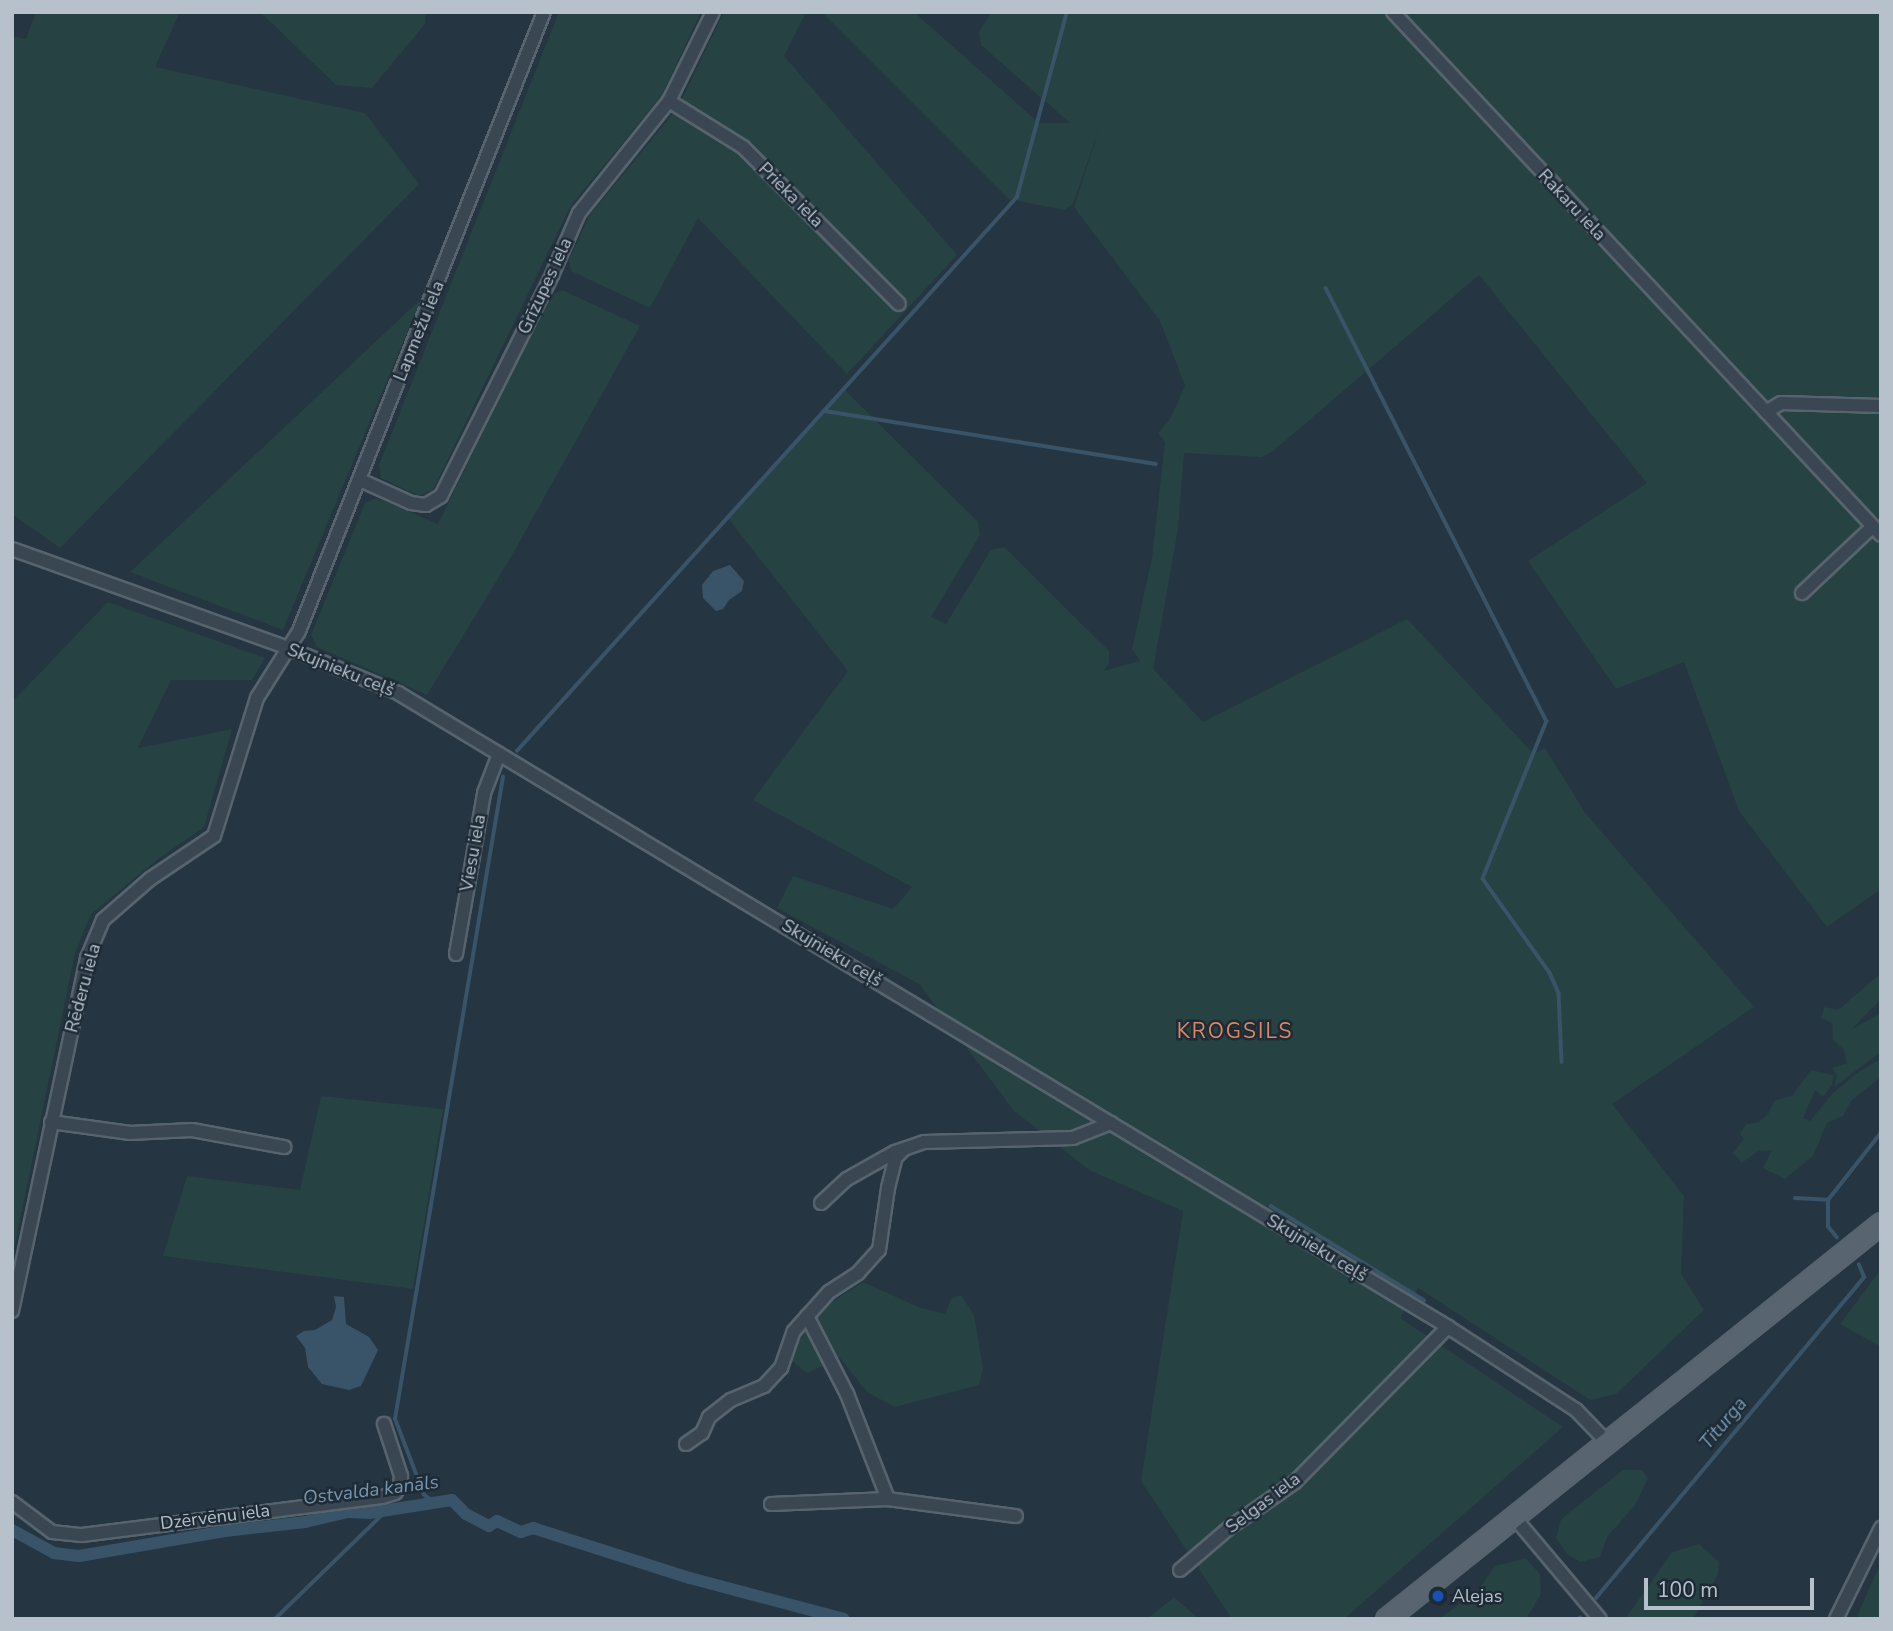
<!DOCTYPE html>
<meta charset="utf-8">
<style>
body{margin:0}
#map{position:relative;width:1893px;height:1631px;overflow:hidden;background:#253541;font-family:"Nunito Sans",sans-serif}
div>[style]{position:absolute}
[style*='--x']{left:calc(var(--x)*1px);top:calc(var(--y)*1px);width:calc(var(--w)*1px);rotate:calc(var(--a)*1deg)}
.green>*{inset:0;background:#274242}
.water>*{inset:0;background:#395368}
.stream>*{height:3.5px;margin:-1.75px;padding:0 1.75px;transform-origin:1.75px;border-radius:1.75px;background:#395368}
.canal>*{height:12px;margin:-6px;padding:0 6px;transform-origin:6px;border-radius:6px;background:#395368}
.roads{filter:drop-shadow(2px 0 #57646e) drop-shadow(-2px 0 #57646e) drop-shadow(0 2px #57646e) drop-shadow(0 -2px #57646e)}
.minor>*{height:12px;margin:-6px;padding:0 6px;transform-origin:6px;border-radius:6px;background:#3a4651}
.primary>*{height:19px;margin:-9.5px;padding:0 9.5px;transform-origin:9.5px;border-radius:9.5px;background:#586571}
.dots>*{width:19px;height:19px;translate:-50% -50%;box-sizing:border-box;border:4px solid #1e2b36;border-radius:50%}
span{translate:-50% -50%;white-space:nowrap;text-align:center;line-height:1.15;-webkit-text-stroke:5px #1e2b36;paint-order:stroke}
.street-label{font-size:18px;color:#b6c1cb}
.poi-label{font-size:18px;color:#b6c1cb}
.left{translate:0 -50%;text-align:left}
.water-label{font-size:19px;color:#7696ae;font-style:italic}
.quarter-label{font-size:21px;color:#d88865;letter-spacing:2px}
.frame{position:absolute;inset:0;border:14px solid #b6c1cb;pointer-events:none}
.scale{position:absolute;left:1644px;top:1578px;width:170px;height:32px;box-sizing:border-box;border:4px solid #b6c1cb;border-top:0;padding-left:9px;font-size:21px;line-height:24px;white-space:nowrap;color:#b6c1cb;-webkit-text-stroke:5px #1e2b36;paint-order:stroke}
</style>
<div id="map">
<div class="green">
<div style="clip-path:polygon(36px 12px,180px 12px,155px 67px,365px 113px,419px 184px,60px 548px,12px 514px,12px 36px,26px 39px)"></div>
<div style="clip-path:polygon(260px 12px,426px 12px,425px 24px,372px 88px,336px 85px)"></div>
<div style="clip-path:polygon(559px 12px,701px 12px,662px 95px,570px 207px,433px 490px,419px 496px,381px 478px,379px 465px)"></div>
<div style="clip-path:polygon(724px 12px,806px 12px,784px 56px,957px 255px,847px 374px,698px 218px,650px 308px,571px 271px,569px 260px,589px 216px,678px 107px)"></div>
<div style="clip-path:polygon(822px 12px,914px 12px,1039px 123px,1070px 123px,981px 45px,979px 32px,992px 12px,1881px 12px,1881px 889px,1827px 927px,1739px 811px,1684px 662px,1616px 689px,1528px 561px,1647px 483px,1479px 275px,1272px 452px,1261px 457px,1184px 453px,1178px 529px,1153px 669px,1203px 722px,1407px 619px,1534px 754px,1545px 748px,1586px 814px,1754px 1007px,1612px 1104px,1684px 1196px,1681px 1274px,1704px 1310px,1616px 1394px,1590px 1400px,1418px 1288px,1400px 1318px,1563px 1427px,1344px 1619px,1232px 1619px,1141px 1481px,1183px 1211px,1089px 1170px,1014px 1111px,919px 984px,777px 908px,793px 876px,893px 909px,912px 887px,753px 800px,848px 671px,727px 517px,844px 389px,978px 522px,980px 535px,931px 617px,946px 624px,991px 550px,1004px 547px,1109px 651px,1109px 664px,1103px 671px,1140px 661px,1132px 649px,1152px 558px,1165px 442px,1158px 433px,1170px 419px,1185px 386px,1160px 321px,1074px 207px,1100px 126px,1073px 204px,1064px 210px,1009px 199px)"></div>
<div style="clip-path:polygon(562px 290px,640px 326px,511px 557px,427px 695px,317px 647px,311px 635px,365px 503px,377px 498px,438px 524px,550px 296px)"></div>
<div style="clip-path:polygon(421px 299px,283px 630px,130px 572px)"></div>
<div style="clip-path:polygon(108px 602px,265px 658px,252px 680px,171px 680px,138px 748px,232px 729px,204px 827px,158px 859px,91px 914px,75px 953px,12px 1259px,12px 702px)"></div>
<div style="clip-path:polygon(1881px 973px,1881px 999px,1852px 1029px,1881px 1013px,1881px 1052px,1834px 1087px,1837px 1076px,1832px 1068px,1847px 1063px,1844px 1050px,1833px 1039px,1832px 1023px,1821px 1018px,1824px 1007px,1838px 1010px)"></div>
<div style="clip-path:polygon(1881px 1059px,1881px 1077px,1851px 1101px,1843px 1116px,1827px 1123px,1813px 1156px,1785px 1179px,1763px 1168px,1772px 1150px,1758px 1151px,1742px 1163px,1733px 1153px,1744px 1139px,1740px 1134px,1746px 1124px,1759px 1122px,1768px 1114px,1775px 1100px,1792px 1096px,1811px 1070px,1834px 1075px,1832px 1085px,1823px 1097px,1815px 1090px,1803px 1118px,1810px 1121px,1832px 1094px,1857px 1073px)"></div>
<div style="clip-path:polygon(321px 1096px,443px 1109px,413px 1289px,163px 1256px,187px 1176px,300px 1190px)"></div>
<div style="clip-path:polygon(1881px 1269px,1881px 1347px,1840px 1324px)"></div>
<div style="clip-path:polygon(863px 1282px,918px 1307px,945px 1314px,951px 1299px,961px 1295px,974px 1315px,983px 1368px,979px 1385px,895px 1407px,867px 1392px,840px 1358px,807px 1373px,792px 1361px,800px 1337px,830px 1303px)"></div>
<div style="clip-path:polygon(1623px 1470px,1642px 1470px,1648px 1478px,1636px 1504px,1607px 1537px,1600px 1557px,1581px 1562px,1568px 1555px,1556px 1538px,1561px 1519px)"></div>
<div style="clip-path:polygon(1699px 1544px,1719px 1562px,1718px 1574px,1693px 1619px,1625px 1619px,1672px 1552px)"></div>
<div style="clip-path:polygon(1526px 1558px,1540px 1574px,1541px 1594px,1526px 1619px,1439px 1619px,1478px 1590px,1495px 1566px)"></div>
<div style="clip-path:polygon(1881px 1564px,1881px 1619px,1856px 1619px,1874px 1577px)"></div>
<div style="clip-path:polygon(1174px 1597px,1199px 1619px,1147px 1619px)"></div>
</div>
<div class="water">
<div style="clip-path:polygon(730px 565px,744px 581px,742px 591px,729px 600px,723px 609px,716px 611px,703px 598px,702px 585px,713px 571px)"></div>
<div style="clip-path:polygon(334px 1296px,344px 1297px,346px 1324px,369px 1337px,378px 1350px,361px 1386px,349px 1390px,322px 1384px,308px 1367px,305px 1348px,296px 1336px,304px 1331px,315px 1330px,332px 1320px,336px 1307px)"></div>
</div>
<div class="stream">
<div style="--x:1326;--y:288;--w:486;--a:63"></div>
<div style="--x:1547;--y:721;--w:170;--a:112.1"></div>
<div style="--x:1483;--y:879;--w:115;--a:54.5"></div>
<div style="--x:1550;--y:973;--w:22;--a:66"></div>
<div style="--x:1559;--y:993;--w:69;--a:87.5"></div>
<div style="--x:825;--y:411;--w:335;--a:9.1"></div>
<div style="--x:517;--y:751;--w:746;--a:-47.93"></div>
<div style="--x:1017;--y:197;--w:192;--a:-74.9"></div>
<div style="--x:1795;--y:1198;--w:33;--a:3"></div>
<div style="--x:1271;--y:1206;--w:180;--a:31.6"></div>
<div style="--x:1837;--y:1238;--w:14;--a:-129"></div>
<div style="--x:1828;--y:1227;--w:27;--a:-90"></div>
<div style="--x:1828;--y:1200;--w:85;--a:-51.7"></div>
<div style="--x:433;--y:1502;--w:11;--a:-142"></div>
<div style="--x:424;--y:1495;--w:81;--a:-110.9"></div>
<div style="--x:395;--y:1419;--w:651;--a:-80.45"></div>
<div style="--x:1596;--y:1598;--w:418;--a:-50.1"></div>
<div style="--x:1864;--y:1277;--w:13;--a:-113"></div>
<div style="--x:275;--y:1619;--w:156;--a:-44.2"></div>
<div style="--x:1580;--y:1619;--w:1;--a:-90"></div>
</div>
<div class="canal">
<div style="--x:12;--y:1530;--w:48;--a:28.7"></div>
<div style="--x:54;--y:1553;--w:25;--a:7"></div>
<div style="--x:79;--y:1556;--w:148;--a:-9.7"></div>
<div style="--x:225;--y:1531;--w:81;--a:-6.4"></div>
<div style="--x:305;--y:1522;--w:44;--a:-13.1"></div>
<div style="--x:348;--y:1512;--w:21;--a:3"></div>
<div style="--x:369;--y:1513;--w:84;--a:-8.9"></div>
<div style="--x:452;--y:1500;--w:20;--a:45"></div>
<div style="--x:466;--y:1514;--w:26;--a:28"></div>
<div style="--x:489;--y:1526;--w:9;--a:-32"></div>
<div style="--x:497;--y:1521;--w:26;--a:25"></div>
<div style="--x:521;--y:1532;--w:13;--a:-18"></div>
<div style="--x:533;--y:1528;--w:165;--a:17.7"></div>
<div style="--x:690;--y:1578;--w:159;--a:14.9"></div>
</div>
<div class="roads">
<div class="minor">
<div style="--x:1393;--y:12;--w:715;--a:46.98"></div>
<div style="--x:669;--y:101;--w:87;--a:31.9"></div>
<div style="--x:743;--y:147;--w:221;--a:45.2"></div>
<div style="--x:1766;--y:412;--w:17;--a:-31"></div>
<div style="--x:1781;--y:403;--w:100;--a:1.7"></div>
<div style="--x:360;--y:480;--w:56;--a:24.3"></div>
<div style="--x:411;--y:503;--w:15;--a:8"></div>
<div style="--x:426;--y:505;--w:17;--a:-31"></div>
<div style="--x:441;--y:496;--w:247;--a:-63.3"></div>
<div style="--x:552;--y:275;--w:68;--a:-66.5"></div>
<div style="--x:579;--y:213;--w:144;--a:-51.2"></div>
<div style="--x:669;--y:101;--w:99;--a:-63.7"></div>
<div style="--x:12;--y:549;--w:293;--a:19.7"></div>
<div style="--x:288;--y:648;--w:119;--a:22.2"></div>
<div style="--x:398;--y:693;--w:1227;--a:31.12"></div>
<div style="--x:1448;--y:1327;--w:153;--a:33"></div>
<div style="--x:1576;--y:1410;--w:45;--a:45.9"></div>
<div style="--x:1802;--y:593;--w:96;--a:-43.3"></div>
<div style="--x:456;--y:954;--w:163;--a:-80.1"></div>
<div style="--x:484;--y:793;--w:42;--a:-69"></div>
<div style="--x:51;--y:1122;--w:80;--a:7.9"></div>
<div style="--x:130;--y:1133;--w:62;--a:-2.8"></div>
<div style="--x:192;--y:1130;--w:94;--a:10.5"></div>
<div style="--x:821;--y:1203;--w:35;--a:-43"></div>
<div style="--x:847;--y:1179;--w:55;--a:-29.4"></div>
<div style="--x:895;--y:1152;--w:31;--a:-19"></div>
<div style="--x:924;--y:1142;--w:149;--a:-1.5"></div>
<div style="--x:1073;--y:1138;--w:41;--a:-21.5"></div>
<div style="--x:12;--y:1311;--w:361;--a:-78"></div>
<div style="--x:87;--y:958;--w:41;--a:-67.2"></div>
<div style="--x:103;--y:920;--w:62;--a:-41.1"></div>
<div style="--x:150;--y:879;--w:77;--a:-33.9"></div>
<div style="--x:214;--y:836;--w:145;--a:-72.7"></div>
<div style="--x:257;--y:698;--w:79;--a:-57.9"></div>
<div style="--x:299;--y:631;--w:666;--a:-68.41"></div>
<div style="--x:807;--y:1316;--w:88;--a:62.9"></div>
<div style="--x:847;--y:1394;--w:113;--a:68.7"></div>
<div style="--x:686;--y:1444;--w:19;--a:-35"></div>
<div style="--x:702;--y:1433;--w:17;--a:-66"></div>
<div style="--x:709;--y:1417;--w:28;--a:-38"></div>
<div style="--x:731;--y:1400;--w:36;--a:-23"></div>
<div style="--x:764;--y:1386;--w:25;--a:-47"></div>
<div style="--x:781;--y:1368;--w:39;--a:-71"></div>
<div style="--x:794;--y:1331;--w:52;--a:-48.1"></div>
<div style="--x:829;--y:1292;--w:35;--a:-33"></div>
<div style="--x:858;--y:1273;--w:31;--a:-48"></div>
<div style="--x:879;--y:1250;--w:63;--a:-81.7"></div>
<div style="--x:888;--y:1188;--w:32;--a:-76"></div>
<div style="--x:896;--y:1157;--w:11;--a:-45"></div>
<div style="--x:12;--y:1502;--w:50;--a:36.9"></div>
<div style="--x:52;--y:1532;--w:30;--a:6"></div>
<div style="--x:82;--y:1535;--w:302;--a:-7.2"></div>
<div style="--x:382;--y:1497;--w:14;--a:-17"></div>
<div style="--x:395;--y:1493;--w:9;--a:-54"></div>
<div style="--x:400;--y:1486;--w:10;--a:-84"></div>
<div style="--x:401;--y:1476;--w:55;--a:-108.1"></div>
<div style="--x:771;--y:1504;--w:117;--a:-2.4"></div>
<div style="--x:888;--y:1499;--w:129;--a:7.6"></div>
<div style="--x:1514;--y:1517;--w:133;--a:49.9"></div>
<div style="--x:1180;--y:1570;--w:65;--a:-40.6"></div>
<div style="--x:1229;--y:1528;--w:80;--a:-34.9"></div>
<div style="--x:1295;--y:1482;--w:218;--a:-45.4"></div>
<div style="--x:1836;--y:1619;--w:102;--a:-63.7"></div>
</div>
<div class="primary">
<div style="--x:1386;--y:1619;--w:634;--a:-38.66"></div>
</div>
</div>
<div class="dots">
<div style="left:1438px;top:1596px;background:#1a4fb4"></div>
</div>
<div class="street-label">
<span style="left:791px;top:195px;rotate:45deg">Prieka iela</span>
<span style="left:1572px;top:205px;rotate:47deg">Rakaru iela</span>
<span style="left:545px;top:286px;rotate:-65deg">Grīzupes iela</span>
<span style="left:419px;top:331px;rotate:-68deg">Lapmežu iela</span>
<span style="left:341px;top:670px;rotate:22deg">Skujnieku ceļš</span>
<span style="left:473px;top:853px;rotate:-80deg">Viesu iela</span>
<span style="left:832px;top:953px;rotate:31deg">Skujnieku ceļš</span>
<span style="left:83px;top:988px;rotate:-75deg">Rēderu iela</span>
<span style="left:1317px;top:1248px;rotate:31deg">Skujnieku ceļš</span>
<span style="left:1263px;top:1503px;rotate:-37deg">Selgas iela</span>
<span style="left:215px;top:1517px;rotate:-7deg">Dzērvēnu iela</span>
</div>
<div class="poi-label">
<span class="left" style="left:1452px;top:1596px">Alejas</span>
</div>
<div class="water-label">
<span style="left:1724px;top:1424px;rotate:-50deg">Titurga</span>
<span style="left:371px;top:1491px;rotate:-7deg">Ostvalda kanāls</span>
</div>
<div class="quarter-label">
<span style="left:1235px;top:1031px">KROGSILS</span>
</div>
<div class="frame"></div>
<div class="scale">100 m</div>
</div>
